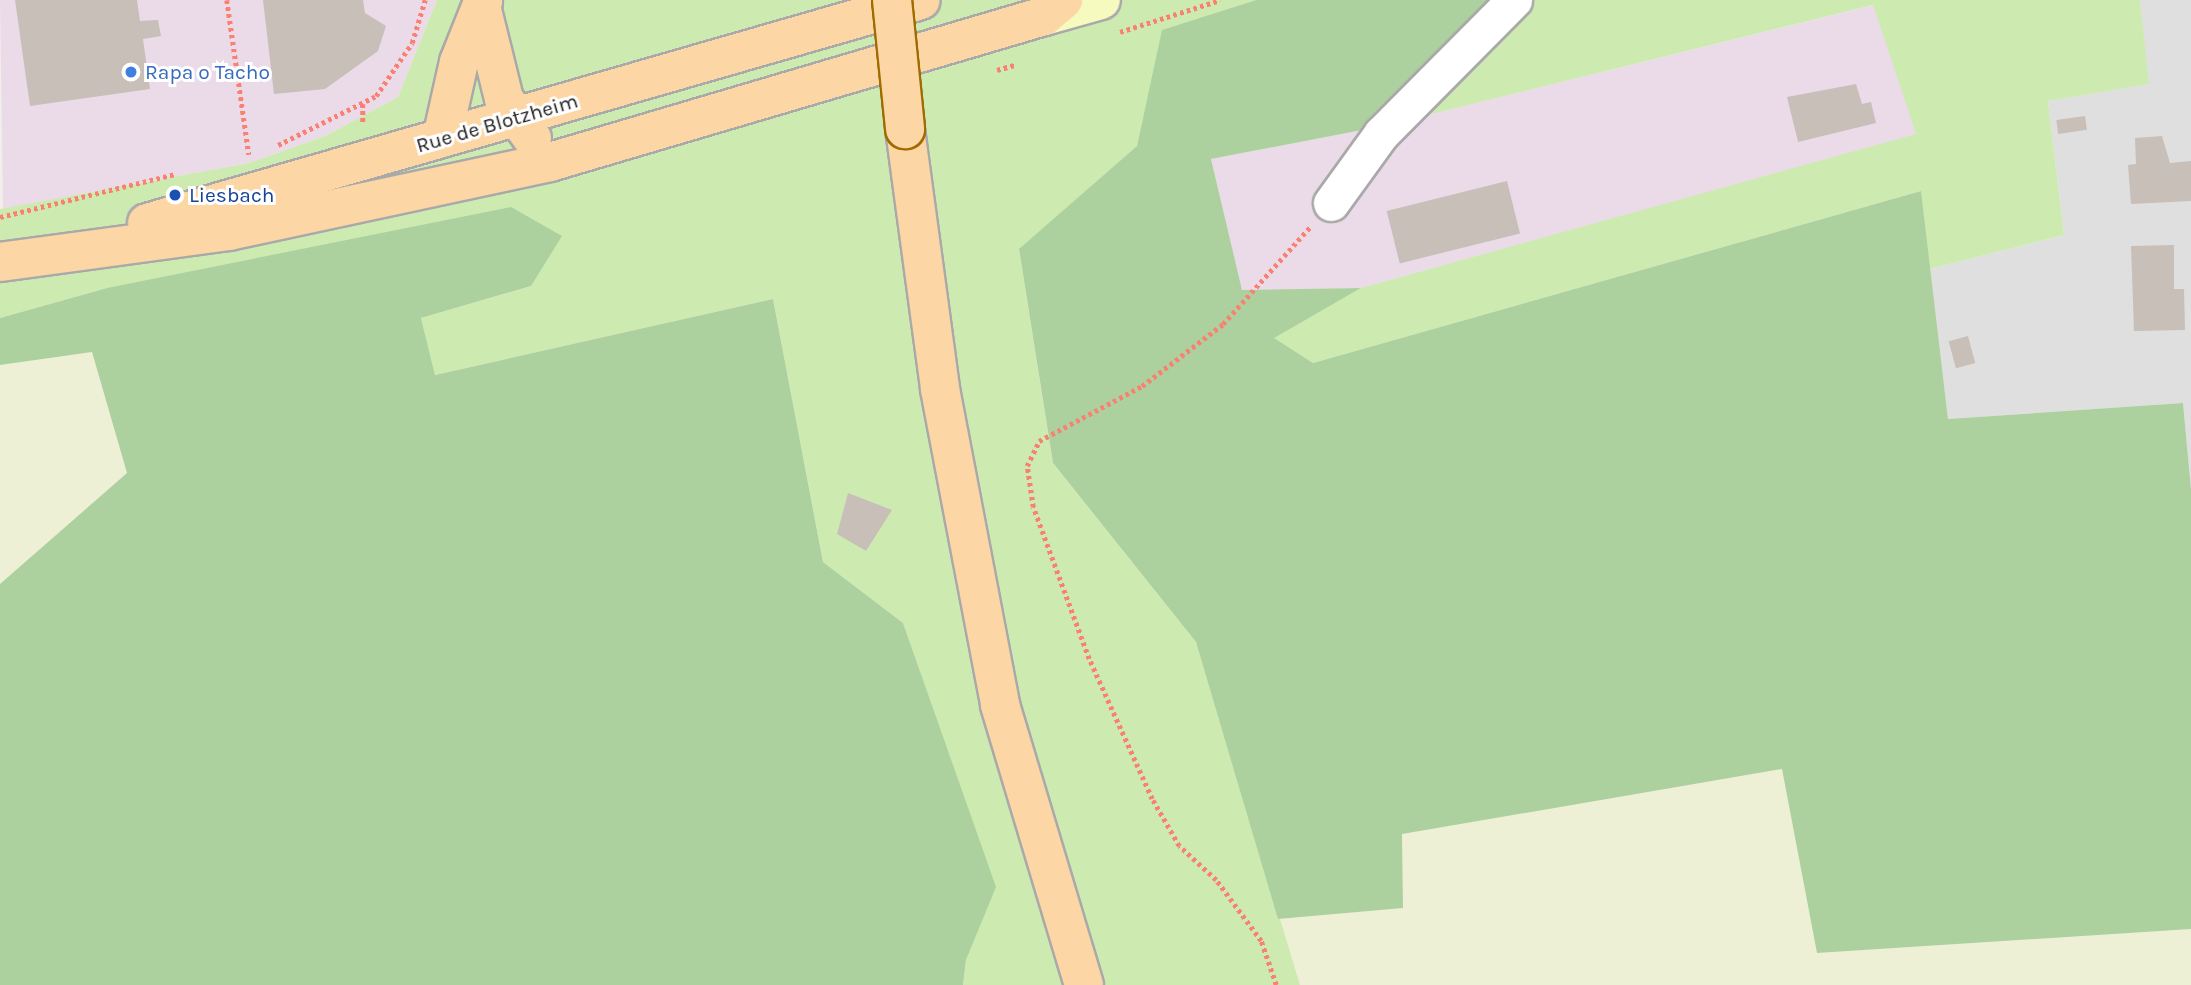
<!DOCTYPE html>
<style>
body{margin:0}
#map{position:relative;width:2191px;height:985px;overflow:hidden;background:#f2efe9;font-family:Karla,sans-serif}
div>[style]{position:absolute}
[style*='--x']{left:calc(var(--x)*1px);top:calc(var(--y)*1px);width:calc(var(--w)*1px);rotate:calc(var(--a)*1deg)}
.residential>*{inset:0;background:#e0dfdf}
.industrial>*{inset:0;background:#ebdbe8}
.farmland>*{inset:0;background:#eef0d5}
.grass>*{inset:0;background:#cdebb0}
.forest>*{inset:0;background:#add19e}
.building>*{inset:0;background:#c7bfb8;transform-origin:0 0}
.path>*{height:4.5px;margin-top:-2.25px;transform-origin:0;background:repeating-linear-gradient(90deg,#fa8072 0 3.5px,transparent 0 7px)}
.roads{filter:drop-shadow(2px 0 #a9a9a9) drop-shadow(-2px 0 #a9a9a9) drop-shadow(0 2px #a9a9a9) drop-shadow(0 -2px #a9a9a9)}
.minor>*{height:35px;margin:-17.5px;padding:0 17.5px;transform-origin:17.5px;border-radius:17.5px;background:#fff}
.secondary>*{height:38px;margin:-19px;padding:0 19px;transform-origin:19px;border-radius:19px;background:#f7fabf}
.primary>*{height:38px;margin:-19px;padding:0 19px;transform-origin:19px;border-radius:19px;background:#fcd6a4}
.bridges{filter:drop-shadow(2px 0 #a06b00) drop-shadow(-2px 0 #a06b00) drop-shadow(0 2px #a06b00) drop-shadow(0 -2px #a06b00)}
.primary-bridge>*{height:38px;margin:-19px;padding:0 19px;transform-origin:19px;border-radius:19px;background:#fcd6a4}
.dots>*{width:19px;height:19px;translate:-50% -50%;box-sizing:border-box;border:4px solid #fff;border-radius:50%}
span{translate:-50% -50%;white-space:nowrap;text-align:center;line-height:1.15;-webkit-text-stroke:6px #fff;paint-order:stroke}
.shop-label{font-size:21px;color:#366cbe}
.left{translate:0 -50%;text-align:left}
.street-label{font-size:21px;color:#222}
.transit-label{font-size:21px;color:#164399}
</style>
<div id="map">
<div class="residential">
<div style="clip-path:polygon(2140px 0,2191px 0,2191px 489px,2183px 403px,1948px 419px,1929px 269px,2064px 235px,2048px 101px,2148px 84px)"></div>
</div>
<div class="industrial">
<div style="clip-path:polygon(0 0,437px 0,398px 97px,325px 136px,249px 163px,3px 209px)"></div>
<div style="clip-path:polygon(1874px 5px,1917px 135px,1361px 288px,1242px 291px,1211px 159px,1383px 126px)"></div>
</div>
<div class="farmland">
<div style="clip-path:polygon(92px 352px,127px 473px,0 584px,0 365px)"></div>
<div style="clip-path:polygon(1782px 769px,1818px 953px,2191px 929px,2191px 985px,1300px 985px,1278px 919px,1403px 908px,1401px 834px)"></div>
</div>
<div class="grass">
<div style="clip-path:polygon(437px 0,1256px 0,1163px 30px,1137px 146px,1019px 250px,1053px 463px,1196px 642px,1300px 985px,963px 985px,966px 960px,995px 887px,903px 623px,823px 562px,773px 299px,435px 375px,421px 318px,531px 286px,107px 288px,0 318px,0 209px,249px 163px,325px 136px,398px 97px)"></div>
<div style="clip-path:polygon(1489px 0,2140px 0,2149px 84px,2048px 101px,2064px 235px,1929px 269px,1921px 191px,1313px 363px,1273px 338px,1361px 288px,1916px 134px,1873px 5px,1383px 126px)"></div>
</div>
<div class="forest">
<div style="clip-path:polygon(1256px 0,1489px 0,1383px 126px,1211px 159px,1242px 290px,1361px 288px,1274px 338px,1313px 363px,1921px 191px,1948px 419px,2183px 403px,2191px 489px,2191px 929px,1817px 953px,1782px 769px,1402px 834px,1403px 908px,1278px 919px,1196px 642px,1053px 463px,1019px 249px,1137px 146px,1162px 30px)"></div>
<div style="clip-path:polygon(511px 207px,562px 236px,531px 286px,421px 318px,435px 375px,773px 299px,823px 562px,903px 623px,996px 887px,966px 960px,963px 985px,0 985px,0 584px,127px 473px,92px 352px,0 365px,0 318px,107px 288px)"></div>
</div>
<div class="building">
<div style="clip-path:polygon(15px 0,137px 0,140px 21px,158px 20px,161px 36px,143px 39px,150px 89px,30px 106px)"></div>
<div style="clip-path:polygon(263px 0,363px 0,365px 13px,386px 26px,378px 51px,325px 89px,274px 94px)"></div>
<div style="clip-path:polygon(1856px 84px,1862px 104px,1871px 102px,1876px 123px,1798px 142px,1787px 97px)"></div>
<div style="left:2085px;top:116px;width:14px;height:29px;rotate:82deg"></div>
<div style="clip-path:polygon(2162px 136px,2170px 163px,2191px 161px,2191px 201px,2131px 204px,2128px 165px,2136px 164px,2135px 138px)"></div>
<div style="left:1507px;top:181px;width:54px;height:124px;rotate:76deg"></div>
<div style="clip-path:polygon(2174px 245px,2174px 289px,2184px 289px,2185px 330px,2134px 331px,2131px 246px)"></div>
<div style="left:1968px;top:336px;width:28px;height:20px;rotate:75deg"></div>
<div style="clip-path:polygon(848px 493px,892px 510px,866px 551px,837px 534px)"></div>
</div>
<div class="path">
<div style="--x:227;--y:0;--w:156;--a:81.9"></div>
<div style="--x:1120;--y:32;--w:105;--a:-17.7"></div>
<div style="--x:997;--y:70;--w:19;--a:-16"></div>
<div style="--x:363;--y:104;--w:19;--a:90"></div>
<div style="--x:278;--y:145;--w:110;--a:-26.6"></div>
<div style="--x:376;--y:96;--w:64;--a:-55.8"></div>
<div style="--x:412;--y:43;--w:45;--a:-73.2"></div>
<div style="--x:0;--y:217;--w:180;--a:-13.8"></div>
<div style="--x:1276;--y:985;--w:46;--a:-108.8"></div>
<div style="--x:1261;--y:941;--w:76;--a:-126.4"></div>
<div style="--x:1216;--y:880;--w:50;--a:-137.4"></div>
<div style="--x:1179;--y:846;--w:54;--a:-119.9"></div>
<div style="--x:1152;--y:799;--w:154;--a:-114.2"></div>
<div style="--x:1089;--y:659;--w:162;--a:-110.2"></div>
<div style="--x:1033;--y:507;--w:41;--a:-98.3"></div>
<div style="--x:1027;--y:466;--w:28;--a:-64"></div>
<div style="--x:1039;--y:441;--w:117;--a:-28.1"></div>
<div style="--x:1142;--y:386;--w:102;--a:-37.4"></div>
<div style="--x:1223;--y:324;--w:130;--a:-48.1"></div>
</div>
<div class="roads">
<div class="minor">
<div style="--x:1331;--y:203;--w:85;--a:-54.1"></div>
<div style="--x:1381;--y:134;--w:189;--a:-45.2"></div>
</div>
<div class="secondary">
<div style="--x:1044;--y:16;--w:59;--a:-15.7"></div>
</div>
<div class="primary">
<div style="--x:482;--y:10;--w:92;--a:76.1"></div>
<div style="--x:504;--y:99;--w:48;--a:54.3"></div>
<div style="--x:905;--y:129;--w:262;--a:82.3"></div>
<div style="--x:940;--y:389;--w:322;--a:79.2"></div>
<div style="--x:1000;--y:705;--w:292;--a:73.3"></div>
<div style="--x:442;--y:138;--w:78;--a:-77.4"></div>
<div style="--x:459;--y:62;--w:65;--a:-68.2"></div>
<div style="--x:147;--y:223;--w:805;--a:-16.07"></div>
<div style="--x:0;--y:262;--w:231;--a:-7.7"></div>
<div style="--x:229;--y:231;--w:328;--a:-12.1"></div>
<div style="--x:550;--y:162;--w:515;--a:-16.46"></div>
<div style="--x:1044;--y:16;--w:25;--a:-40"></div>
</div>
</div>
<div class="bridges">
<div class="primary-bridge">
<div style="--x:892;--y:0;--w:130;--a:84.2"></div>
</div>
</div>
<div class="dots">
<div style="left:131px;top:72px;background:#3f7fe0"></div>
<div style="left:175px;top:195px;background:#1a4fb4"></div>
</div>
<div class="shop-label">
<span class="left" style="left:145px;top:72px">Rapa o Tacho</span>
</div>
<div class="street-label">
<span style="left:497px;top:123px;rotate:-16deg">Rue de Blotzheim</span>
</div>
<div class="transit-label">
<span class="left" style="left:189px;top:195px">Liesbach</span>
</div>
</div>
